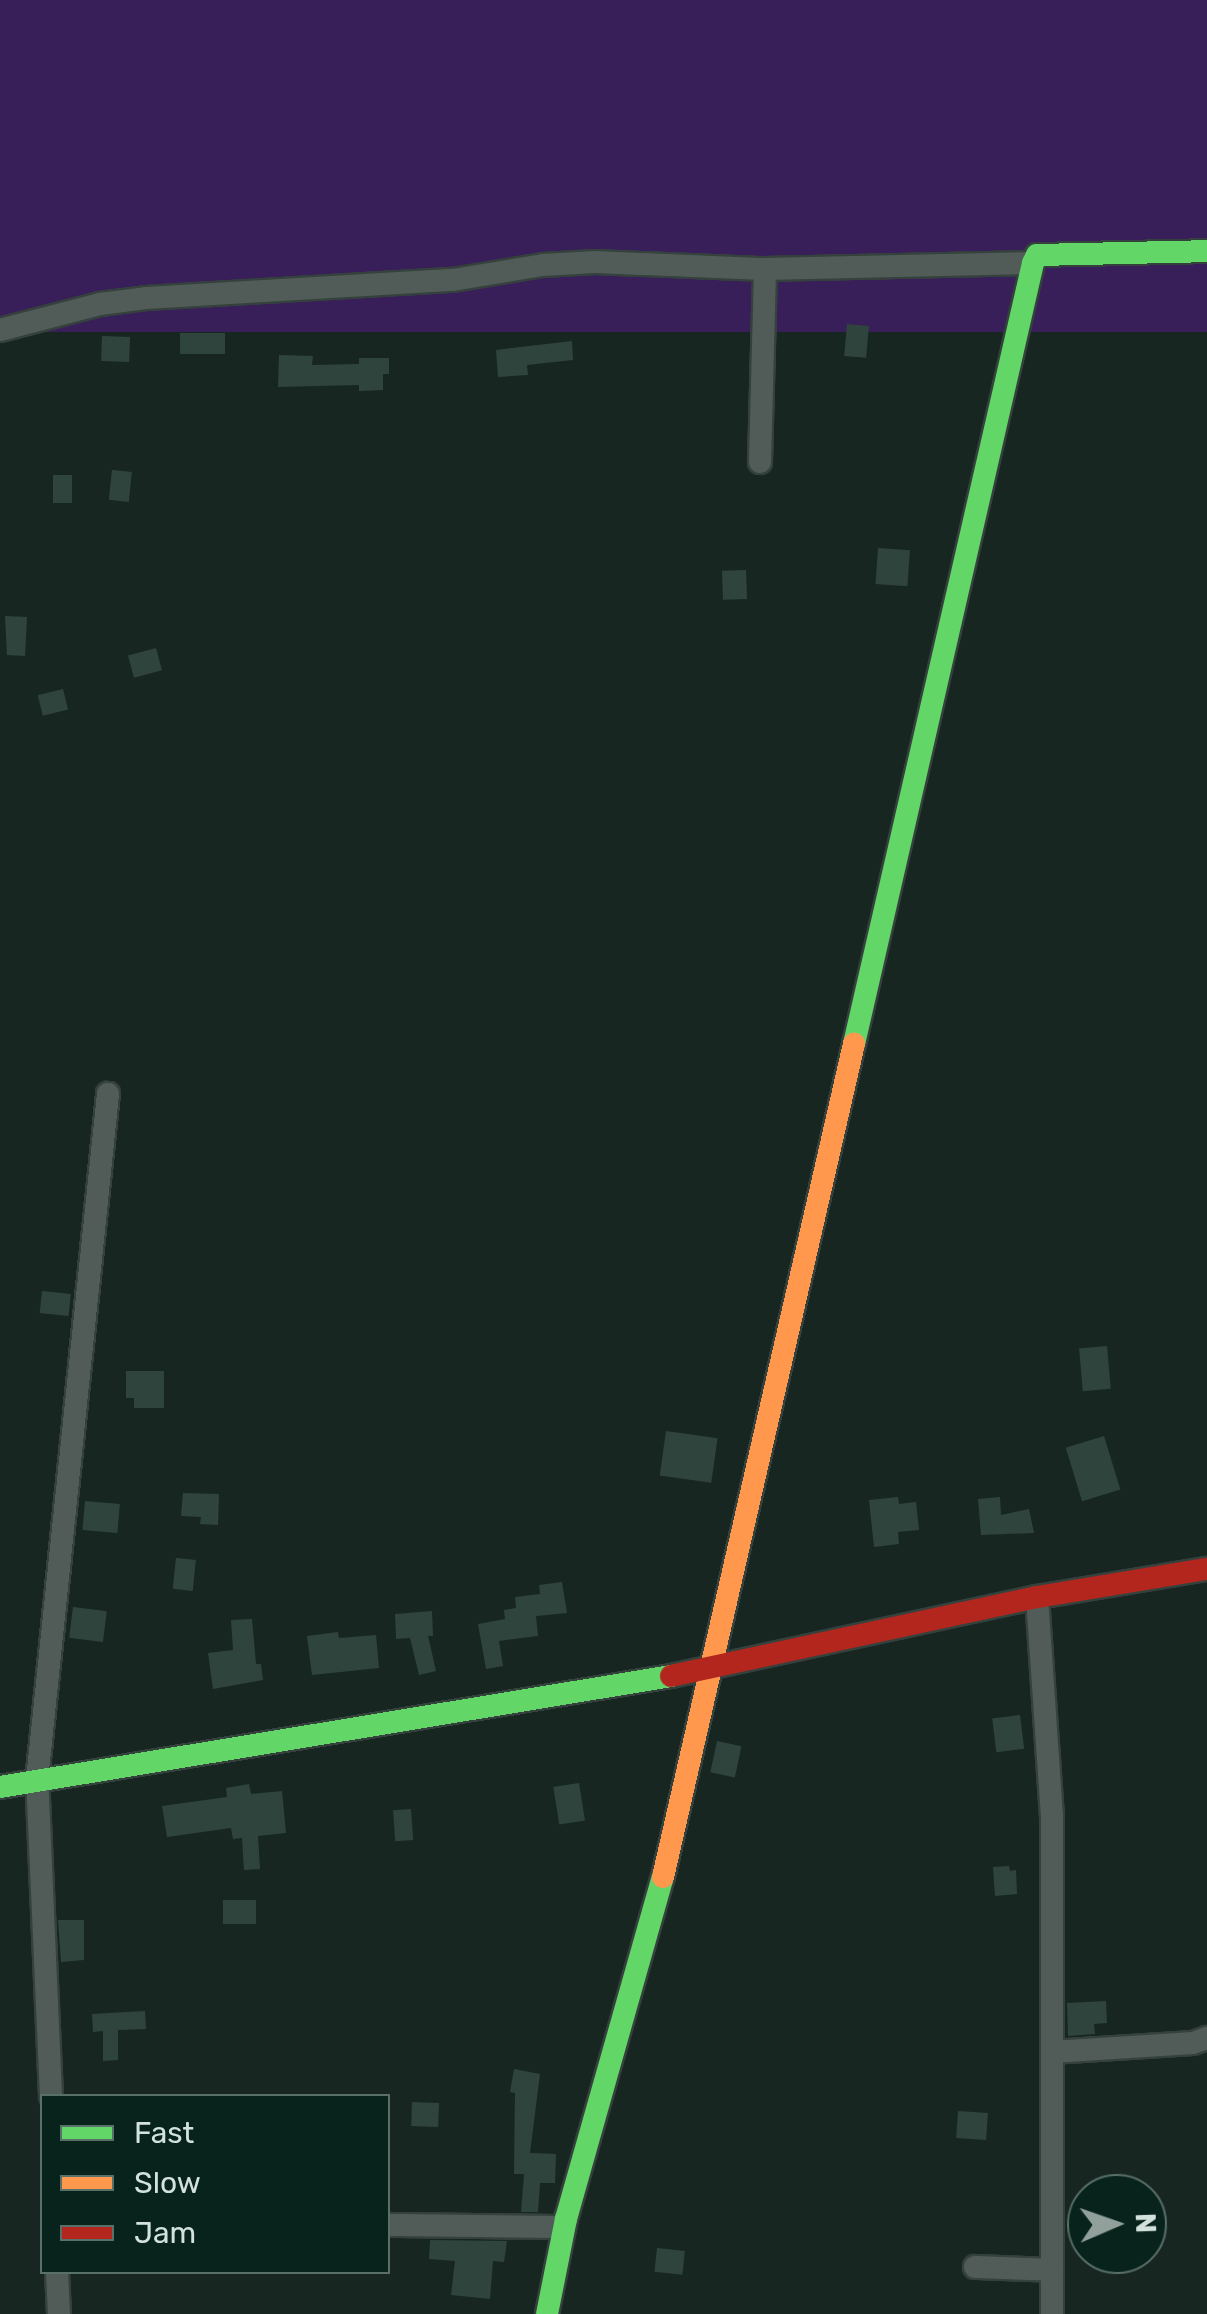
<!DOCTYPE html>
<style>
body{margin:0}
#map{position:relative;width:1207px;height:2314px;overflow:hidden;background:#182622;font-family:Rubik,sans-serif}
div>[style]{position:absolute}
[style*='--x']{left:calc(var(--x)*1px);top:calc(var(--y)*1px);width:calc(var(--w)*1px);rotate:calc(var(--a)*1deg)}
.green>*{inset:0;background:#391f59;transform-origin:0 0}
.building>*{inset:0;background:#30443e;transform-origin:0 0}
.roads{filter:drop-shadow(2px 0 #35413d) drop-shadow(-2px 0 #35413d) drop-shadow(0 2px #35413d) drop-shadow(0 -2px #35413d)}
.street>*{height:22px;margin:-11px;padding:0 11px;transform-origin:11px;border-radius:11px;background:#515c59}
.fast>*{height:22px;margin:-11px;padding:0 11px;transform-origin:11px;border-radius:11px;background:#63d668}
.slow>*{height:22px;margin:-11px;padding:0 11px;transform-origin:11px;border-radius:11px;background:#ff974d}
.jam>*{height:22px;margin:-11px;padding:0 11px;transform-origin:11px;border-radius:11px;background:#b3261e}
span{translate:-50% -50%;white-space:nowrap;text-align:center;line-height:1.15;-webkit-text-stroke:9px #07231c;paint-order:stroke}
.legend{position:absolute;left:40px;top:2094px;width:350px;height:180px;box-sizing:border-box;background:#07231c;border:2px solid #596f69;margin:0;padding:12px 18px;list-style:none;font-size:30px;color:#d3e2dd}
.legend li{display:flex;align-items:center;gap:20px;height:50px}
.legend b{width:50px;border:2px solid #596f69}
.north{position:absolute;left:1067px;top:2174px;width:100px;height:100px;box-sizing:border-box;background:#07231c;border:2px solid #596f69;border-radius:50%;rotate:88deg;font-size:28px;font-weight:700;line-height:40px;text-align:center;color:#d3e2dd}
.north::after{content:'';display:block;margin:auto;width:35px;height:45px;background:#92a09c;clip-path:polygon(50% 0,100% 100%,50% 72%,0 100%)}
</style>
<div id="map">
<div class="green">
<div style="left:0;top:0;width:1207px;height:332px"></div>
</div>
<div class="building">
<div style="left:847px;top:324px;width:22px;height:32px;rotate:5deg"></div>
<div style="left:225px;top:333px;width:21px;height:45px;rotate:90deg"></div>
<div style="left:102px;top:336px;width:28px;height:25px;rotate:2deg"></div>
<div style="clip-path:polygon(572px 341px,573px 360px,527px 365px,528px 375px,498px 377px,496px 350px)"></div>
<div style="clip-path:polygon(279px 355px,313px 356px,312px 365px,359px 364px,359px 358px,389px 358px,389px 374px,383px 374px,383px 390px,359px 391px,359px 385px,278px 387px)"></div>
<div style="left:112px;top:470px;width:20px;height:30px;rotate:6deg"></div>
<div style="left:53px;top:475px;width:19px;height:28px"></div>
<div style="left:878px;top:548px;width:32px;height:36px;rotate:4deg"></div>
<div style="left:746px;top:570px;width:29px;height:24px;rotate:88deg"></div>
<div style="clip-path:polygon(5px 616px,27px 617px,25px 656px,7px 655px)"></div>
<div style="left:156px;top:648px;width:23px;height:29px;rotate:75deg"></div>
<div style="left:63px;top:689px;width:21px;height:26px;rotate:76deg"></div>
<div style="left:42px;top:1291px;width:29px;height:22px;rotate:6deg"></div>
<div style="left:1107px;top:1346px;width:43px;height:28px;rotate:85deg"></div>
<div style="clip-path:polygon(126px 1371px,164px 1371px,164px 1408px,134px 1408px,134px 1398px,126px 1398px)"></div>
<div style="left:666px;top:1431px;width:52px;height:45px;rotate:8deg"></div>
<div style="left:1104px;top:1436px;width:56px;height:40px;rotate:73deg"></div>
<div style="clip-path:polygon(183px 1493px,219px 1494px,218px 1525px,200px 1524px,201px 1517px,181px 1516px)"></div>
<div style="clip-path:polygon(898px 1497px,899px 1504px,916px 1502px,919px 1530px,898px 1532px,899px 1544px,874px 1547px,869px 1500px)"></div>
<div style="clip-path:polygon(1000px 1497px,1001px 1515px,1029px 1509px,1034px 1533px,981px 1535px,978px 1499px)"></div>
<div style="left:85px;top:1501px;width:35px;height:29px;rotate:5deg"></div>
<div style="left:176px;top:1558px;width:20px;height:31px;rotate:6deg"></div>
<div style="clip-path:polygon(562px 1582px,567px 1613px,536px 1616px,538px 1636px,499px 1641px,503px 1666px,486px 1669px,478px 1624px,505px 1619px,504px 1610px,516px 1608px,515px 1597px,540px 1594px,539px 1585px)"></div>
<div style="left:73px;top:1607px;width:34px;height:31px;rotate:7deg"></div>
<div style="clip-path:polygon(432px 1611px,433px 1636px,428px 1636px,436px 1671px,419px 1675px,410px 1638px,396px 1639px,395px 1614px)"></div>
<div style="clip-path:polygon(252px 1619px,256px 1664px,261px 1664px,263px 1680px,213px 1689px,208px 1653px,233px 1650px,231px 1620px)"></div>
<div style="clip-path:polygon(338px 1632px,339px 1638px,376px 1635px,379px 1668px,312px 1675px,307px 1636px)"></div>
<div style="left:1020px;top:1715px;width:34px;height:28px;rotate:83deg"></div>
<div style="left:717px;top:1741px;width:25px;height:32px;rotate:12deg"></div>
<div style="left:579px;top:1783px;width:38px;height:26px;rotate:81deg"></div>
<div style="clip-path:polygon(249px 1784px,251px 1794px,282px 1791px,286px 1833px,258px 1836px,260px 1869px,244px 1870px,242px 1838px,233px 1839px,231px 1828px,167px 1837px,162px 1806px,227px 1797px,226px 1788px)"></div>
<div style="left:411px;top:1809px;width:31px;height:18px;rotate:86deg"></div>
<div style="clip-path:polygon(1009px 1866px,1010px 1871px,1016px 1870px,1017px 1894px,995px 1896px,993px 1867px)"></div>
<div style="left:223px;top:1900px;width:33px;height:24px"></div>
<div style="clip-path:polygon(58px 1920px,84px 1920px,84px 1960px,61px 1962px)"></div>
<div style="clip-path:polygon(1106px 2001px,1107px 2023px,1094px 2024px,1095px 2034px,1068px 2036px,1067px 2003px)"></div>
<div style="clip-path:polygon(145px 2011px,146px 2029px,118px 2030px,118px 2060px,103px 2061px,103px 2031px,93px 2032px,92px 2014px)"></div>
<div style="clip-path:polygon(514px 2069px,540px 2074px,530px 2153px,556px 2154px,555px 2183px,540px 2183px,538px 2212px,521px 2212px,524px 2174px,514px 2174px,515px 2093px,510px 2092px)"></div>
<div style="left:412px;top:2102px;width:27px;height:24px;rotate:2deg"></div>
<div style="left:958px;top:2111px;width:30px;height:27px;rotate:4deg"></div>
<div style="clip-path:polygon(430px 2240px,507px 2241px,504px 2262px,493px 2261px,490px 2299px,451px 2295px,455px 2261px,429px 2259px)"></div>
<div style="left:657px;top:2248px;width:28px;height:24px;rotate:6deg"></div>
</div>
<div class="roads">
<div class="street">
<div style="--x:0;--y:330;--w:103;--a:-14.6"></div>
<div style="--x:100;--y:304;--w:46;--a:-7.4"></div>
<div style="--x:146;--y:298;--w:308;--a:-3.4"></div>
<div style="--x:453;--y:280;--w:91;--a:-9.5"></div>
<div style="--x:543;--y:265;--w:52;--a:-3.3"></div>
<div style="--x:595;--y:262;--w:170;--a:2.4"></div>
<div style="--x:765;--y:269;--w:268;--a:-1.3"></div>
<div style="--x:760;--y:462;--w:193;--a:-88.5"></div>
<div style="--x:1037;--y:1597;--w:219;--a:86.1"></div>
<div style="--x:1052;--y:1815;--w:237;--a:90"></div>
<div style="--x:51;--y:2096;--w:316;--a:-92.5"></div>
<div style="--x:37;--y:1780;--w:690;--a:-84.09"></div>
<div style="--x:388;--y:2225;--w:176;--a:0.7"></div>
<div style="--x:975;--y:2267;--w:77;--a:2.2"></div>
<div style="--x:57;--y:2272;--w:42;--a:87.3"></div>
<div style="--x:1052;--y:2314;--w:262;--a:-90"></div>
<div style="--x:1052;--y:2052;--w:141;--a:-3.7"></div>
<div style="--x:1193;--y:2043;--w:15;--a:-20"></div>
</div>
<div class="fast">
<div style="--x:854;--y:1044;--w:801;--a:-77.09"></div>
<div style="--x:1033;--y:263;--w:9;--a:-63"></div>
<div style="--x:1037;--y:255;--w:170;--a:-1.3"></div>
<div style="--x:0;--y:1787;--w:680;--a:-9.39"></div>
<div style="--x:547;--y:2314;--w:97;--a:-78.7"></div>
<div style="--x:566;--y:2219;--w:355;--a:-74.2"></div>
</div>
<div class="slow">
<div style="--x:663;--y:1877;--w:855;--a:-77.09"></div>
</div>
<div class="jam">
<div style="--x:671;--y:1676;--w:374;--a:-12.2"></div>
<div style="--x:1037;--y:1597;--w:172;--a:-9.4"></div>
</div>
</div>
<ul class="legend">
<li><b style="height:12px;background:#63d668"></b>Fast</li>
<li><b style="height:12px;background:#ff974d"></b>Slow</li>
<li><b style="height:12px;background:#b3261e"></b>Jam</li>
</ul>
<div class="north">N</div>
</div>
